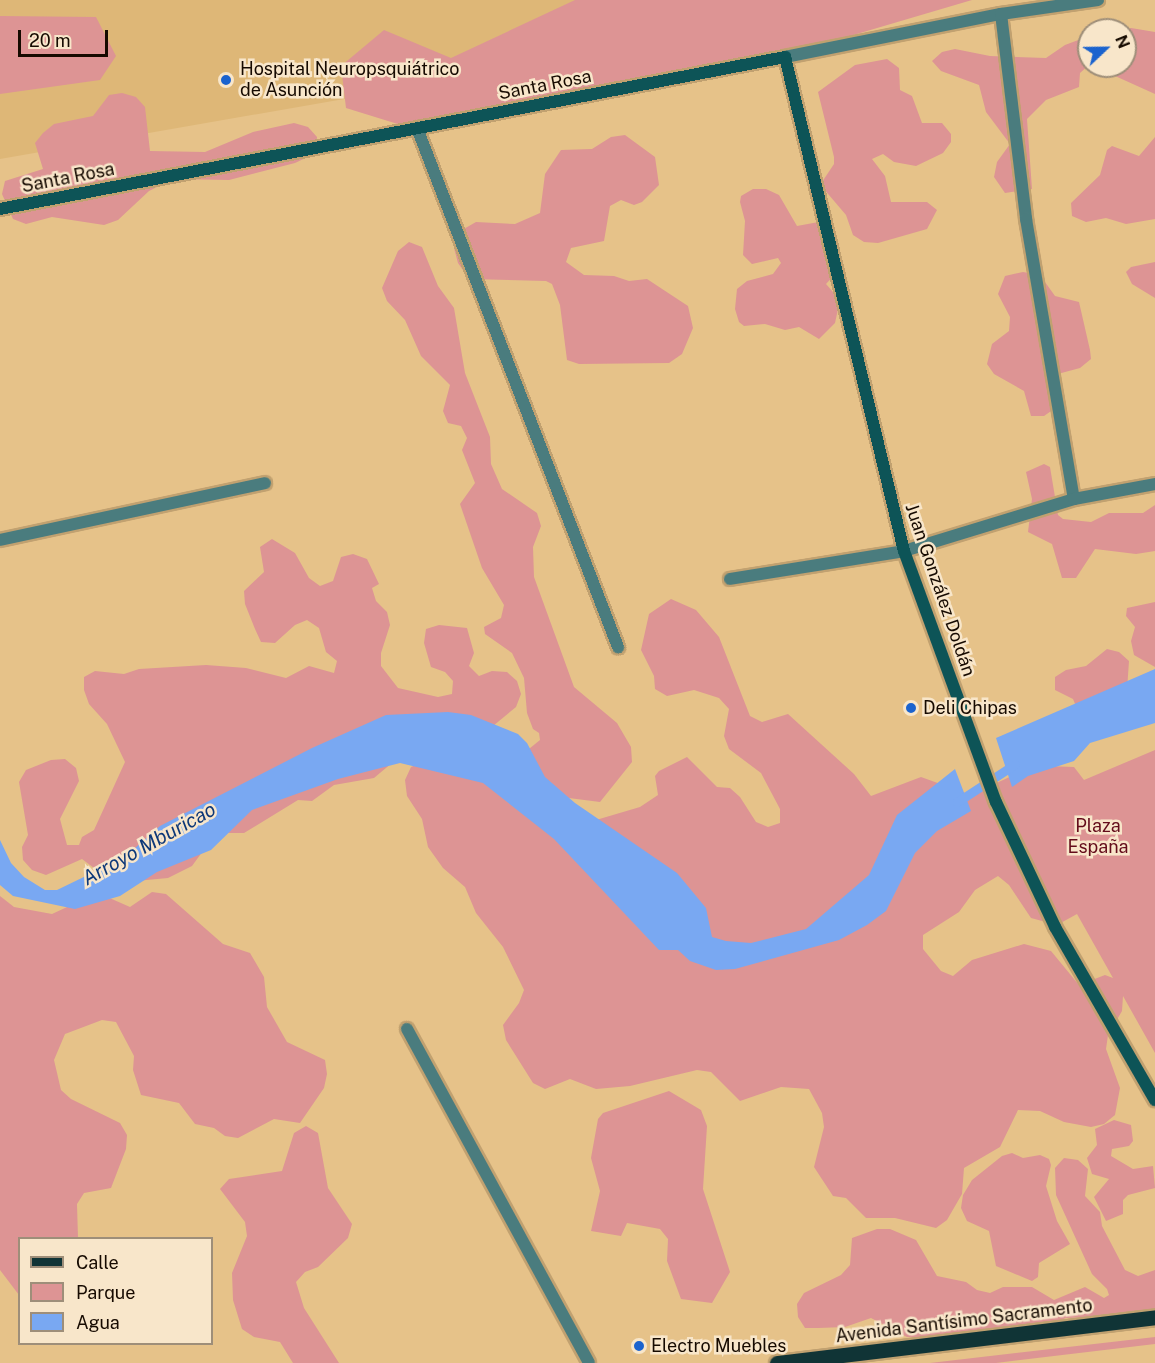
<!DOCTYPE html>
<meta charset="utf-8">
<style>
body{margin:0}
#map{position:relative;width:1155px;height:1363px;overflow:hidden;background:#e6c289;font-family:"Public Sans",sans-serif}
div>[style]{position:absolute}
[style*='--x']{left:calc(var(--x)*1px);top:calc(var(--y)*1px);width:calc(var(--w)*1px);rotate:calc(var(--a)*1deg)}
.built>*{inset:0;background:#deb777}
.green>*{inset:0;background:#dd9494}
.water>*{inset:0;background:#79a8f2}
.stream>*{height:9px;margin:-4.5px;padding:0 4.5px;transform-origin:4.5px;border-radius:4.5px;background:#79a8f2}
.roads{filter:drop-shadow(2px 0 #c1a170) drop-shadow(-2px 0 #c1a170) drop-shadow(0 2px #c1a170) drop-shadow(0 -2px #c1a170)}
.lane>*{height:12px;margin:-6px;padding:0 6px;transform-origin:6px;border-radius:6px;background:#4a7c7e}
.street>*{height:12px;margin:-6px;padding:0 6px;transform-origin:6px;border-radius:6px;background:#4a7c7e}
.secondary>*{height:12px;margin:-6px;padding:0 6px;transform-origin:6px;border-radius:6px;background:#0d5457}
.primary>*{height:15px;margin:-7.5px;padding:0 7.5px;transform-origin:7.5px;border-radius:7.5px;background:#103436}
.dots>*{width:16px;height:16px;translate:-50% -50%;box-sizing:border-box;border:3px solid #f8e6ca;border-radius:50%}
span{translate:-50% -50%;white-space:nowrap;text-align:center;line-height:1.15;-webkit-text-stroke:5px #f8e6ca;paint-order:stroke}
.poi-label{font-size:18px;color:#160a00}
.left{translate:0 -50%;text-align:left}
.street-label{font-size:18px;color:#160a00}
.park-label{font-size:18px;color:#640c1b}
.water-label{font-size:20px;color:#0d3878;font-style:italic}
.legend{position:absolute;left:18px;top:1237px;width:195px;height:108px;box-sizing:border-box;background:#f8e6ca;border:2px solid #9e8e79;margin:0;padding:8px 10px;list-style:none;font-size:18px;color:#160a00}
.legend li{display:flex;align-items:center;gap:12px;height:30px}
.legend b{width:30px;border:2px solid #9e8e79}
.north{position:absolute;left:1077px;top:18px;width:60px;height:60px;box-sizing:border-box;background:#f8e6ca;border:2px solid #9e8e79;border-radius:50%;rotate:68deg;font-size:16px;font-weight:700;line-height:24px;text-align:center;color:#160a00}
.north::after{content:'';display:block;margin:auto;width:21px;height:27px;background:#1b63ce;clip-path:polygon(50% 0,100% 100%,50% 72%,0 100%)}
.scale{position:absolute;left:18px;top:30px;width:90px;height:27px;box-sizing:border-box;border:3px solid #160a00;border-top:0;padding-left:8px;font-size:18px;line-height:21px;white-space:nowrap;color:#160a00;-webkit-text-stroke:4px #f8e6ca;paint-order:stroke}
</style>
<div id="map">
<div class="built">
<div style="clip-path:polygon(0 0,905px 0,905px 1px,0 159px)"></div>
</div>
<div class="green">
<div style="clip-path:polygon(575px 0,972px 0,721px 74px,430px 134px,346px 108px,341px 66px,384px 30px,451px 58px)"></div>
<div style="clip-path:polygon(0 16px,96px 17px,116px 56px,100px 80px,0 94px)"></div>
<div style="clip-path:polygon(1131px 28px,1155px 32px,1155px 94px,1093px 66px,1125px 66px,1124px 30px)"></div>
<div style="clip-path:polygon(1089px 36px,1089px 65px,1080px 73px,1079px 87px,1046px 100px,1027px 119px,1032px 189px,1005px 193px,994px 177px,997px 162px,1010px 144px,986px 112px,979px 85px,941px 71px,932px 61px,942px 52px,955px 49px,990px 56px,1046px 58px,1065px 45px)"></div>
<div style="clip-path:polygon(887px 59px,899px 68px,900px 90px,912px 96px,922px 123px,942px 123px,951px 134px,951px 142px,943px 153px,916px 166px,894px 162px,883px 154px,872px 159px,885px 176px,891px 202px,927px 202px,937px 210px,927px 229px,878px 243px,864px 242px,853px 235px,846px 215px,823px 188px,822px 182px,834px 164px,834px 157px,818px 92px,855px 65px)"></div>
<div style="clip-path:polygon(122px 93px,136px 97px,145px 107px,150px 151px,205px 152px,253px 132px,294px 123px,308px 127px,317px 137px,316px 153px,295px 163px,229px 180px,173px 179px,149px 191px,118px 220px,104px 225px,52px 217px,26px 224px,13px 219px,2px 194px,5px 181px,43px 169px,35px 143px,43px 133px,54px 124px,93px 116px,109px 95px)"></div>
<div style="clip-path:polygon(625px 135px,655px 157px,659px 185px,642px 202px,634px 205px,621px 200px,610px 206px,604px 241px,571px 248px,566px 262px,584px 275px,614px 276px,629px 281px,647px 279px,688px 306px,693px 328px,682px 354px,669px 363px,579px 364px,567px 360px,560px 305px,552px 284px,546px 281px,469px 279px,458px 263px,454px 248px,462px 230px,476px 222px,515px 224px,540px 213px,545px 174px,561px 150px,592px 149px,611px 137px)"></div>
<div style="clip-path:polygon(1155px 137px,1155px 219px,1126px 224px,1106px 218px,1086px 222px,1072px 216px,1071px 203px,1100px 175px,1107px 150px,1112px 146px,1139px 156px)"></div>
<div style="clip-path:polygon(753px 189px,766px 189px,779px 195px,797px 226px,824px 221px,835px 274px,826px 284px,840px 300px,835px 323px,819px 339px,799px 327px,785px 330px,765px 324px,744px 326px,739px 322px,735px 309px,737px 289px,747px 281px,773px 274px,781px 263px,778px 258px,752px 264px,743px 255px,745px 221px,740px 202px,741px 196px)"></div>
<div style="clip-path:polygon(409px 242px,422px 247px,438px 286px,454px 308px,465px 373px,490px 437px,491px 464px,502px 489px,537px 513px,541px 526px,533px 547px,534px 577px,574px 687px,617px 723px,631px 747px,632px 762px,600px 802px,561px 797px,524px 753px,540px 740px,539px 733px,533px 729px,527px 713px,524px 678px,512px 653px,485px 634px,484px 627px,501px 618px,504px 605px,482px 568px,460px 504px,475px 483px,462px 450px,467px 438px,461px 426px,448px 423px,443px 411px,450px 385px,421px 356px,405px 320px,387px 301px,382px 288px,398px 251px)"></div>
<div style="clip-path:polygon(1155px 262px,1155px 298px,1132px 284px,1126px 272px,1131px 267px)"></div>
<div style="clip-path:polygon(1023px 272px,1040px 275px,1055px 296px,1079px 302px,1090px 350px,1091px 359px,1080px 368px,1054px 375px,1054px 409px,1044px 416px,1031px 416px,1024px 391px,994px 374px,987px 364px,992px 344px,1009px 331px,1010px 317px,998px 294px,1005px 276px)"></div>
<div style="clip-path:polygon(1044px 464px,1050px 467px,1058px 515px,1063px 519px,1091px 522px,1109px 513px,1143px 513px,1155px 505px,1155px 551px,1136px 554px,1095px 549px,1076px 578px,1062px 578px,1052px 544px,1028px 532px,1032px 499px,1026px 472px)"></div>
<div style="clip-path:polygon(272px 539px,295px 553px,309px 578px,320px 586px,333px 581px,341px 557px,353px 554px,367px 559px,379px 584px,372px 588px,376px 601px,387px 612px,390px 625px,381px 653px,381px 666px,398px 688px,438px 697px,452px 694px,453px 681px,445px 672px,431px 667px,424px 643px,426px 629px,439px 625px,467px 628px,474px 653px,469px 666px,479px 676px,492px 671px,507px 672px,517px 681px,521px 694px,516px 707px,482px 735px,405px 752px,374px 778px,334px 785px,312px 801px,298px 800px,244px 833px,216px 833px,192px 866px,168px 878px,114px 883px,82px 859px,46px 875px,32px 870px,23px 860px,22px 847px,28px 835px,19px 782px,26px 770px,51px 760px,65px 759px,76px 768px,79px 781px,60px 819px,67px 845px,79px 845px,82px 837px,94px 830px,125px 762px,107px 724px,89px 704px,84px 690px,84px 677px,95px 671px,124px 674px,139px 669px,206px 665px,246px 668px,286px 678px,309px 666px,334px 673px,337px 661px,326px 652px,319px 628px,307px 620px,295px 625px,275px 643px,261px 642px,255px 629px,245px 604px,244px 591px,264px 572px,260px 547px)"></div>
<div style="clip-path:polygon(evenodd,671px 599px,696px 610px,719px 637px,750px 716px,762px 722px,788px 714px,854px 774px,871px 796px,921px 777px,971px 795px,1020px 772px,1046px 766px,1074px 767px,1084px 780px,1155px 750px,1155px 1053px,1123px 996px,1122px 1011px,1108px 1035px,1106px 1049px,1120px 1088px,1115px 1115px,1104px 1124px,1091px 1127px,1064px 1122px,1040px 1111px,1018px 1110px,1000px 1147px,964px 1168px,962px 1194px,947px 1220px,936px 1228px,895px 1218px,866px 1218px,846px 1198px,833px 1196px,814px 1167px,824px 1127px,822px 1113px,809px 1089px,781px 1087px,740px 1101px,711px 1072px,697px 1070px,630px 1086px,596px 1089px,570px 1079px,545px 1089px,533px 1083px,506px 1040px,503px 1025px,519px 1003px,524px 990px,503px 947px,476px 913px,465px 887px,443px 868px,428px 847px,422px 819px,407px 796px,405px 780px,411px 767px,423px 762px,596px 820px,640px 807px,658px 795px,655px 776px,659px 771px,687px 757px,717px 787px,730px 788px,740px 797px,756px 822px,768px 827px,780px 823px,780px 809px,761px 773px,729px 749px,724px 736px,729px 709px,719px 698px,694px 690px,667px 696px,655px 689px,654px 676px,641px 650px,649px 614px,671px 599px,998px 876px,1009px 885px,1031px 918px,1057px 925px,1077px 914px,1113px 978px,1105px 975px,1079px 985px,1051px 951px,1024px 944px,972px 960px,953px 976px,941px 971px,923px 949px,923px 935px,959px 912px,975px 890px,998px 876px)"></div>
<div style="clip-path:polygon(1155px 602px,1155px 667px,1134px 655px,1131px 641px,1135px 627px,1126px 616px,1127px 608px)"></div>
<div style="clip-path:polygon(1107px 649px,1119px 652px,1129px 661px,1127px 690px,1078px 711px,1073px 699px,1055px 690px,1055px 677px,1066px 670px,1086px 666px)"></div>
<div style="clip-path:polygon(152px 892px,166px 894px,223px 944px,250px 953px,264px 977px,267px 1007px,287px 1042px,325px 1060px,327px 1074px,324px 1088px,300px 1123px,274px 1119px,238px 1138px,225px 1136px,214px 1128px,195px 1124px,179px 1103px,141px 1095px,133px 1070px,134px 1056px,116px 1022px,102px 1020px,65px 1034px,54px 1060px,61px 1090px,71px 1099px,120px 1123px,127px 1135px,126px 1149px,111px 1188px,84px 1193px,77px 1204px,78px 1238px,20px 1238px,19px 1295px,0 1270px,0 896px,14px 907px,52px 914px,78px 902px,105px 896px,130px 907px)"></div>
<div style="clip-path:polygon(669px 1091px,701px 1110px,707px 1126px,703px 1189px,730px 1272px,712px 1303px,681px 1299px,667px 1261px,668px 1239px,660px 1229px,627px 1223px,621px 1236px,591px 1231px,600px 1191px,591px 1158px,598px 1119px,603px 1113px)"></div>
<div style="clip-path:polygon(1114px 1120px,1131px 1125px,1133px 1141px,1129px 1146px,1112px 1149px,1111px 1156px,1133px 1169px,1153px 1166px,1155px 1188px,1128px 1195px,1123px 1200px,1123px 1214px,1106px 1221px,1094px 1197px,1109px 1179px,1092px 1174px,1087px 1158px,1097px 1145px,1095px 1129px)"></div>
<div style="clip-path:polygon(306px 1126px,318px 1133px,328px 1188px,352px 1224px,348px 1238px,318px 1267px,305px 1272px,296px 1282px,304px 1308px,339px 1363px,293px 1363px,280px 1342px,254px 1337px,242px 1329px,233px 1300px,232px 1273px,247px 1236px,245px 1222px,220px 1189px,229px 1179px,282px 1171px,294px 1133px)"></div>
<div style="clip-path:polygon(1012px 1153px,1023px 1158px,1040px 1155px,1049px 1159px,1051px 1165px,1046px 1186px,1057px 1221px,1070px 1244px,1039px 1263px,1038px 1277px,1032px 1281px,996px 1266px,989px 1231px,967px 1221px,961px 1208px,963px 1195px,972px 1180px,1002px 1156px)"></div>
<div style="clip-path:polygon(1064px 1158px,1078px 1160px,1088px 1169px,1085px 1196px,1100px 1212px,1102px 1226px,1125px 1270px,1138px 1276px,1155px 1270px,1155px 1326px,1129px 1327px,1094px 1317px,1066px 1318px,1046px 1326px,922px 1338px,907px 1337px,871px 1318px,845px 1327px,818px 1328px,805px 1328px,798px 1317px,797px 1304px,804px 1293px,841px 1275px,850px 1265px,852px 1238px,877px 1229px,890px 1229px,916px 1240px,937px 1276px,966px 1282px,977px 1290px,990px 1293px,1003px 1287px,1032px 1287px,1054px 1300px,1085px 1287px,1104px 1298px,1109px 1295px,1107px 1289px,1092px 1274px,1056px 1195px,1055px 1168px)"></div>
<div style="clip-path:polygon(1155px 1337px,1155px 1344px,996px 1363px,930px 1363px)"></div>
</div>
<div class="water">
<div style="clip-path:polygon(1155px 669px,1155px 723px,1090px 743px,1074px 761px,1028px 776px,1012px 787px,996px 738px)"></div>
<div style="clip-path:polygon(448px 712px,471px 715px,518px 734px,527px 743px,545px 777px,575px 803px,677px 873px,706px 908px,712px 937px,726px 941px,751px 943px,806px 929px,869px 875px,897px 815px,955px 769px,971px 811px,937px 831px,915px 853px,886px 911px,867px 925px,839px 940px,735px 969px,716px 970px,690px 961px,678px 950px,659px 950px,554px 839px,483px 783px,400px 763px,338px 779px,252px 810px,211px 850px,157px 872px,120px 896px,75px 909px,13px 896px,0 885px,0 840px,11px 863px,24px 877px,45px 890px,57px 890px,125px 857px,160px 826px,312px 748px,386px 715px)"></div>
</div>
<div class="stream">
<div style="--x:957;--y:802;--w:69;--a:-33.2"></div>
</div>
<div class="roads">
<div class="lane">
<div style="--x:417;--y:128;--w:557;--a:68.83"></div>
</div>
<div class="street">
<div style="--x:1001;--y:14;--w:207;--a:83"></div>
<div style="--x:1026;--y:219;--w:284;--a:80.3"></div>
<div style="--x:785;--y:57;--w:220;--a:-11.3"></div>
<div style="--x:1001;--y:14;--w:98;--a:-8.2"></div>
<div style="--x:0;--y:540;--w:271;--a:-12.1"></div>
<div style="--x:730;--y:579;--w:176;--a:-9.1"></div>
<div style="--x:904;--y:551;--w:178;--a:-17"></div>
<div style="--x:1074;--y:499;--w:82;--a:-10.5"></div>
<div style="--x:407;--y:1029;--w:380;--a:61.4"></div>
</div>
<div class="secondary">
<div style="--x:0;--y:209;--w:800;--a:-10.96"></div>
<div style="--x:785;--y:57;--w:508;--a:76.46"></div>
<div style="--x:904;--y:551;--w:267;--a:69.9"></div>
<div style="--x:996;--y:802;--w:138;--a:64.7"></div>
<div style="--x:1055;--y:927;--w:200;--a:60"></div>
</div>
<div class="primary">
<div style="--x:777;--y:1363;--w:381;--a:-6.9"></div>
</div>
</div>
<div class="dots">
<div style="left:226px;top:80px;background:#1b63ce"></div>
<div style="left:911px;top:708px;background:#1b63ce"></div>
<div style="left:639px;top:1346px;background:#1b63ce"></div>
</div>
<div class="poi-label">
<span class="left" style="left:240px;top:80px">Hospital Neuropsquiátrico<br>de Asunción</span>
<span class="left" style="left:923px;top:708px">Deli Chipas</span>
<span class="left" style="left:651px;top:1346px">Electro Muebles</span>
</div>
<div class="street-label">
<span style="left:545px;top:85px;rotate:-11deg">Santa Rosa</span>
<span style="left:68px;top:178px;rotate:-11deg">Santa Rosa</span>
<span style="left:940px;top:590px;rotate:71deg">Juan González Doldán</span>
<span style="left:964px;top:1321px;rotate:-7deg">Avenida Santísimo Sacramento</span>
</div>
<div class="park-label">
<span style="left:1098px;top:837px">Plaza<br>España</span>
</div>
<div class="water-label">
<span style="left:149px;top:844px;rotate:-29deg">Arroyo Mburicao</span>
</div>
<ul class="legend">
<li><b style="height:8px;background:#103436"></b>Calle</li>
<li><b style="height:16px;background:#dd9494"></b>Parque</li>
<li><b style="height:16px;background:#79a8f2"></b>Agua</li>
</ul>
<div class="north">N</div>
<div class="scale">20 m</div>
</div>
